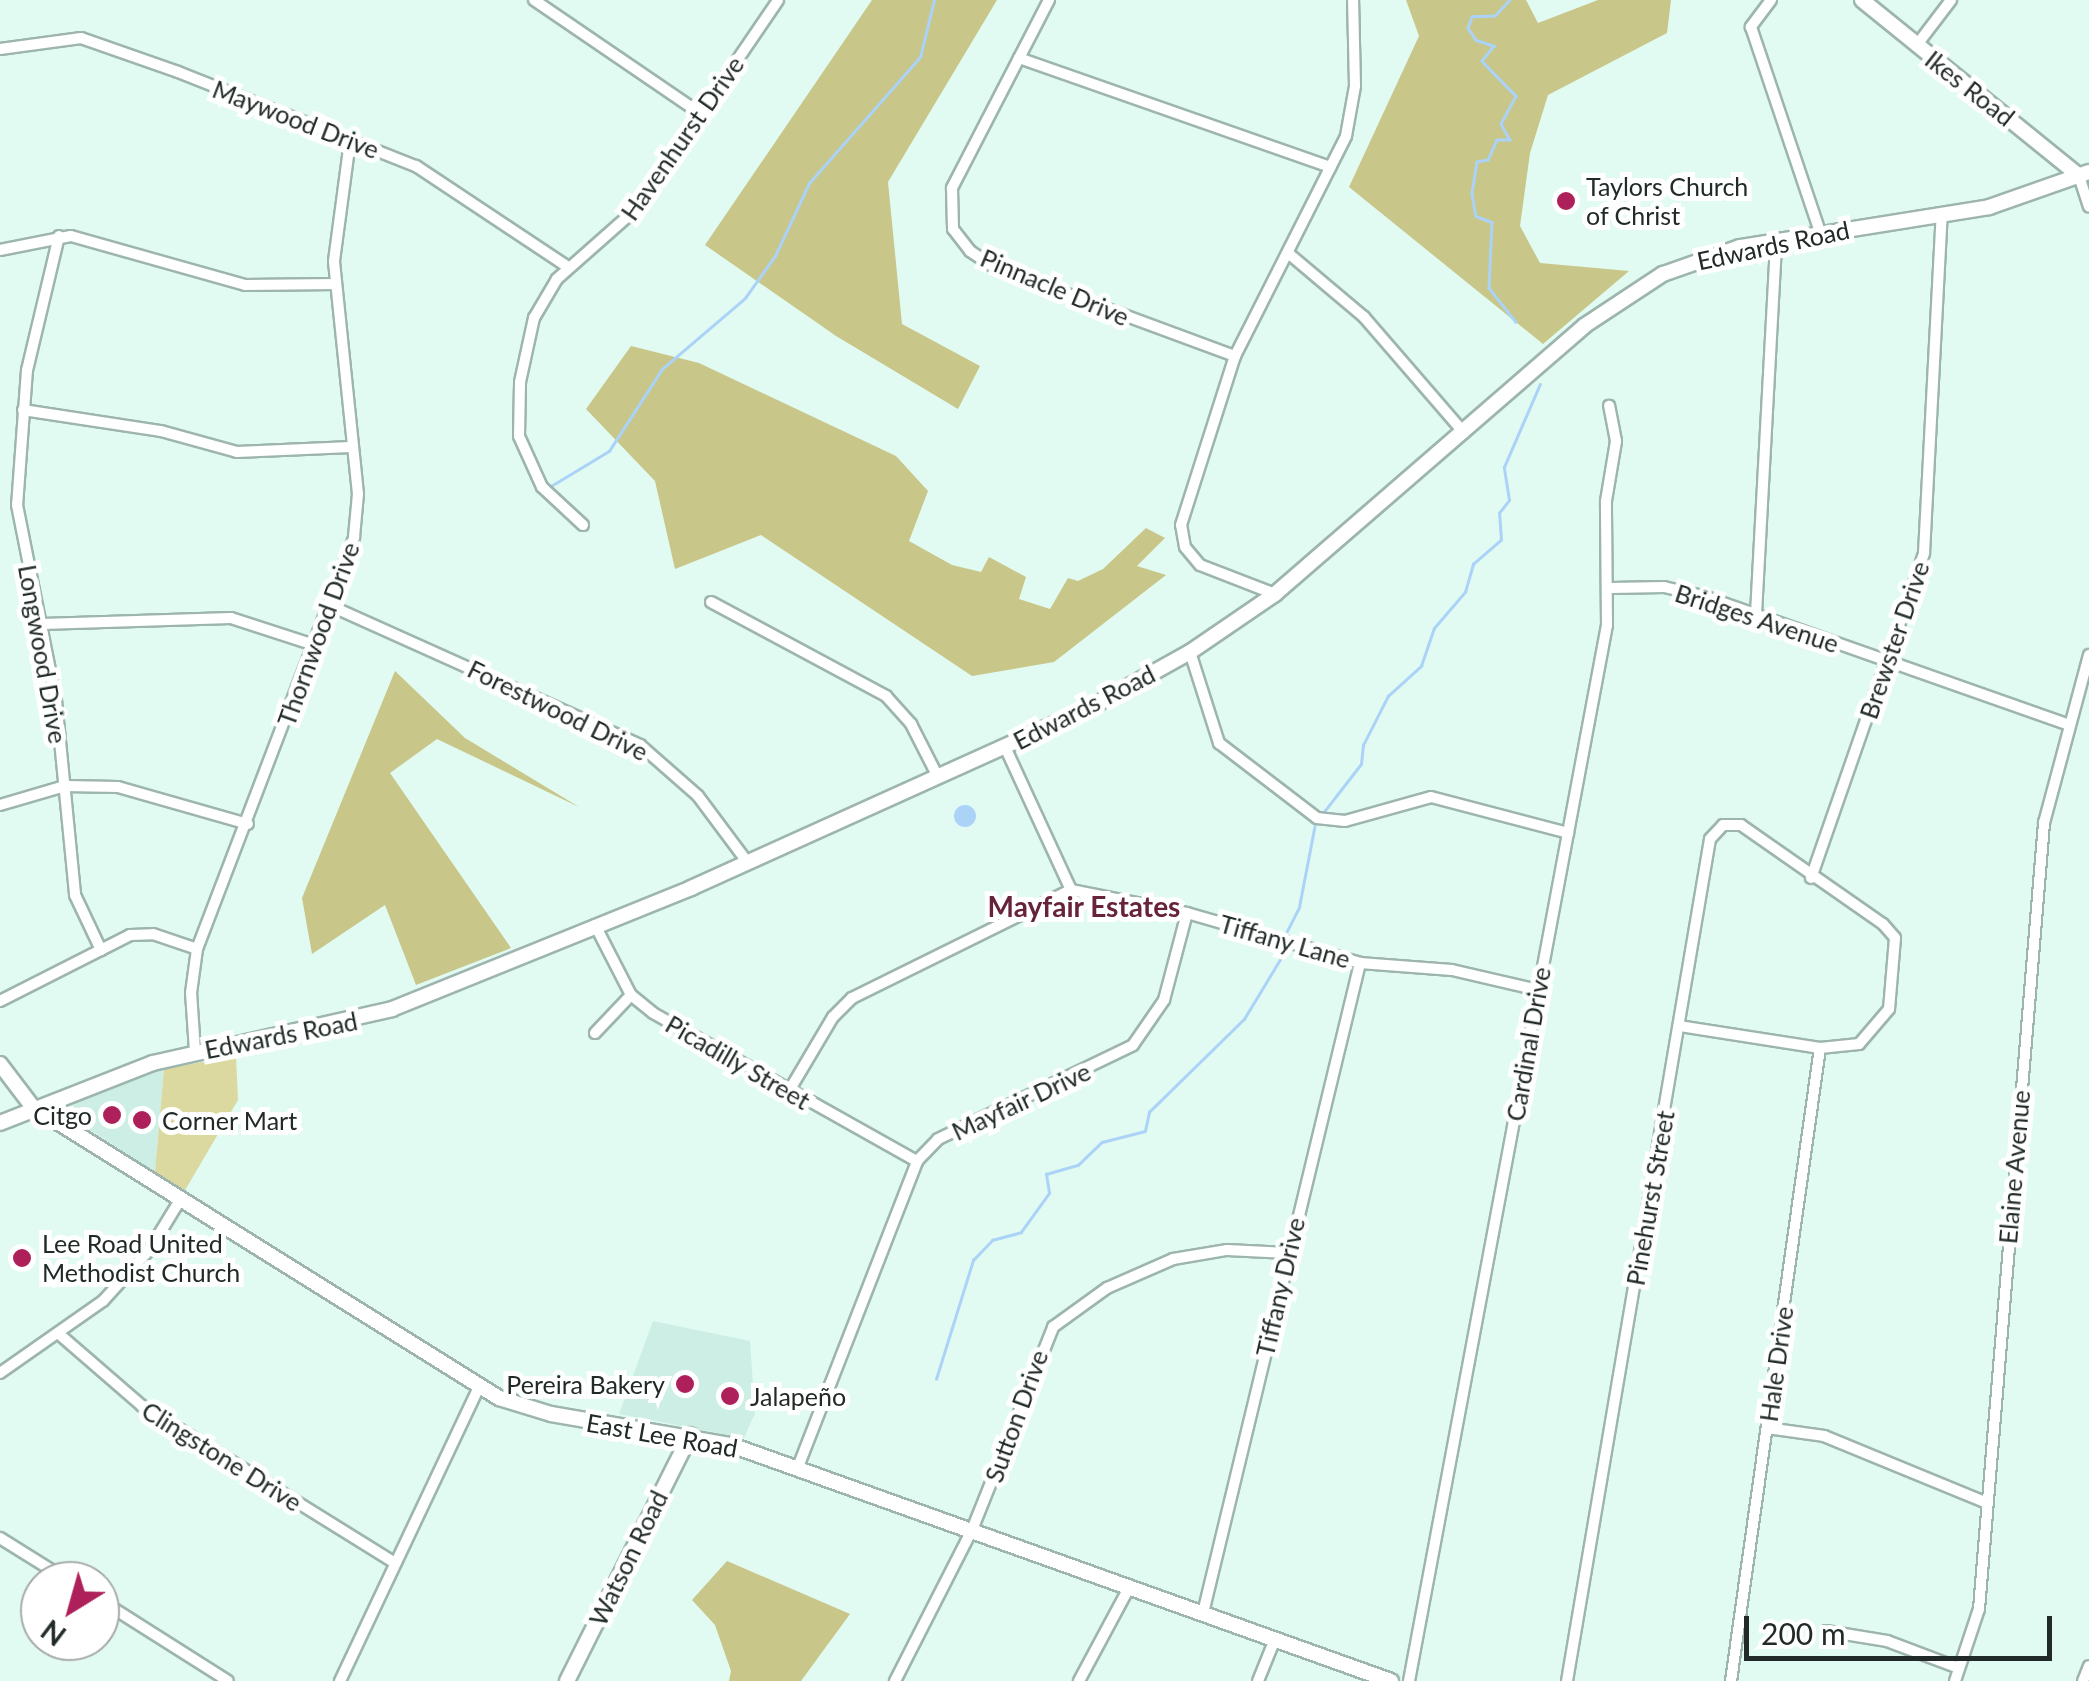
<!DOCTYPE html>
<meta charset="utf-8">
<style>
body{margin:0}
#map{position:relative;width:2089px;height:1681px;overflow:hidden;background:#e1fbf3;font-family:Lato,sans-serif}
div>[style]{position:absolute}
[style*='--x']{left:calc(var(--x)*1px);top:calc(var(--y)*1px);width:calc(var(--w)*1px);rotate:calc(var(--a)*1deg)}
.built>*{inset:0;background:#cceee4}
.green>*{inset:0;background:#dbd99f}
.forest>*{inset:0;background:#c8c688}
.water>*{inset:0;background:#abd3f7}
.round{border-radius:50%}
.stream>*{height:2.5px;margin:-1.25px;padding:0 1.25px;transform-origin:1.25px;border-radius:1.25px;background:#abd3f7}
.roads{filter:drop-shadow(2px 0 #9db5ae) drop-shadow(-2px 0 #9db5ae) drop-shadow(0 2px #9db5ae) drop-shadow(0 -2px #9db5ae)}
.street>*{height:10px;margin:-5px;padding:0 5px;transform-origin:5px;border-radius:5px;background:#fff}
.secondary>*{height:14px;margin:-7px;padding:0 7px;transform-origin:7px;border-radius:7px;background:#fff}
.dots>*{width:28px;height:28px;translate:-50% -50%;box-sizing:border-box;border:5px solid #fff;border-radius:50%}
span{translate:-50% -50%;white-space:nowrap;text-align:center;line-height:1.15;-webkit-text-stroke:10px #fff;paint-order:stroke}
.street-label{font-size:25px;color:#212a28}
.poi-label{font-size:25px;color:#212a28}
.left{translate:0 -50%;text-align:left}
.right{translate:-100% -50%;text-align:right}
.neighbourhood-label{font-size:28px;color:#672339;font-weight:700}
.north{position:absolute;left:20px;top:1561px;width:100px;height:100px;box-sizing:border-box;background:#fff;border:2px solid #a6aaa9;border-radius:50%;rotate:217deg;font-size:28px;font-weight:700;line-height:40px;text-align:center;color:#212a28}
.north::after{content:'';display:block;margin:auto;width:35px;height:45px;background:#ae2059;clip-path:polygon(50% 0,100% 100%,50% 72%,0 100%)}
.scale{position:absolute;left:1744px;top:1616px;width:308px;height:45px;box-sizing:border-box;border:5px solid #212a28;border-top:0;padding-left:12px;font-size:30px;line-height:35px;white-space:nowrap;color:#212a28;-webkit-text-stroke:8px #fff;paint-order:stroke}
</style>
<div id="map">
<div class="built">
<div style="clip-path:polygon(164px 1069px,155px 1172px,73px 1119px,74px 1098px)"></div>
<div style="clip-path:polygon(653px 1321px,750px 1341px,755px 1413px,744px 1438px,619px 1414px)"></div>
</div>
<div class="green">
<div style="clip-path:polygon(236px 1056px,238px 1100px,184px 1192px,155px 1172px,164px 1069px)"></div>
</div>
<div class="forest">
<div style="clip-path:polygon(872px 0,997px 0,888px 182px,902px 324px,980px 366px,958px 409px,836px 336px,705px 245px)"></div>
<div style="clip-path:polygon(1406px 0,1526px 0,1538px 23px,1598px 0,1671px 0,1667px 33px,1548px 95px,1530px 153px,1520px 226px,1540px 263px,1629px 271px,1543px 344px,1349px 187px,1419px 36px)"></div>
<div style="clip-path:polygon(631px 346px,699px 363px,896px 456px,928px 491px,909px 541px,952px 565px,981px 572px,989px 557px,1026px 577px,1019px 599px,1050px 609px,1068px 578px,1078px 581px,1103px 569px,1146px 528px,1165px 538px,1137px 566px,1166px 575px,1054px 662px,972px 676px,761px 535px,675px 569px,655px 481px,586px 409px)"></div>
<div style="clip-path:polygon(395px 671px,465px 738px,579px 807px,437px 739px,390px 773px,511px 948px,416px 985px,385px 905px,312px 954px,302px 898px)"></div>
<div style="clip-path:polygon(727px 1561px,850px 1614px,801px 1681px,729px 1681px,731px 1671px,715px 1625px,692px 1600px)"></div>
</div>
<div class="water">
<div class="round" style="left:954px;top:805px;width:22px;height:22px"></div>
</div>
<div class="stream">
<div style="--x:1510;--y:0;--w:22;--a:133"></div>
<div style="--x:1495;--y:16;--w:23;--a:178"></div>
<div style="--x:1472;--y:17;--w:12;--a:110"></div>
<div style="--x:1468;--y:28;--w:14;--a:56"></div>
<div style="--x:1476;--y:40;--w:19;--a:18"></div>
<div style="--x:1494;--y:46;--w:19;--a:129"></div>
<div style="--x:1482;--y:61;--w:49;--a:45.8"></div>
<div style="--x:1516;--y:96;--w:32;--a:118"></div>
<div style="--x:1501;--y:124;--w:18;--a:61"></div>
<div style="--x:1510;--y:140;--w:13;--a:180"></div>
<div style="--x:1497;--y:140;--w:22;--a:114"></div>
<div style="--x:1488;--y:160;--w:11;--a:170"></div>
<div style="--x:1477;--y:162;--w:32;--a:99"></div>
<div style="--x:1472;--y:194;--w:22;--a:80"></div>
<div style="--x:1476;--y:216;--w:17;--a:21"></div>
<div style="--x:1492;--y:222;--w:66;--a:92.6"></div>
<div style="--x:1489;--y:288;--w:43;--a:51.5"></div>
<div style="--x:551;--y:486;--w:68;--a:-31.1"></div>
<div style="--x:609;--y:451;--w:98;--a:-57.1"></div>
<div style="--x:662;--y:369;--w:109;--a:-40.5"></div>
<div style="--x:745;--y:298;--w:52;--a:-54.5"></div>
<div style="--x:775;--y:256;--w:81;--a:-65"></div>
<div style="--x:809;--y:183;--w:168;--a:-48.6"></div>
<div style="--x:920;--y:57;--w:59;--a:-76.2"></div>
<div style="--x:1323;--y:813;--w:62;--a:-52.2"></div>
<div style="--x:1361;--y:764;--w:19;--a:-84"></div>
<div style="--x:1363;--y:745;--w:55;--a:-63"></div>
<div style="--x:1388;--y:696;--w:45;--a:-42.3"></div>
<div style="--x:1421;--y:666;--w:40;--a:-71.1"></div>
<div style="--x:1434;--y:628;--w:48;--a:-49.3"></div>
<div style="--x:1465;--y:592;--w:29;--a:-74"></div>
<div style="--x:1473;--y:564;--w:37;--a:-41"></div>
<div style="--x:1501;--y:540;--w:27;--a:-94"></div>
<div style="--x:1499;--y:513;--w:16;--a:-52"></div>
<div style="--x:1509;--y:500;--w:33;--a:-99"></div>
<div style="--x:1504;--y:467;--w:90;--a:-66.6"></div>
<div style="--x:1286;--y:933;--w:29;--a:-63"></div>
<div style="--x:1299;--y:907;--w:85;--a:-79.1"></div>
<div style="--x:936;--y:1379;--w:125;--a:-72.7"></div>
<div style="--x:973;--y:1260;--w:28;--a:-46"></div>
<div style="--x:992;--y:1240;--w:30;--a:-15"></div>
<div style="--x:1021;--y:1232;--w:48;--a:-54.3"></div>
<div style="--x:1049;--y:1193;--w:19;--a:-99"></div>
<div style="--x:1046;--y:1174;--w:33;--a:-16"></div>
<div style="--x:1078;--y:1165;--w:33;--a:-44"></div>
<div style="--x:1102;--y:1142;--w:44;--a:-14.3"></div>
<div style="--x:1145;--y:1131;--w:19;--a:-78"></div>
<div style="--x:1149;--y:1112;--w:133;--a:-44.4"></div>
<div style="--x:1244;--y:1019;--w:83;--a:-58.8"></div>
</div>
<div class="roads">
<div class="street">
<div style="--x:534;--y:0;--w:202;--a:34.3"></div>
<div style="--x:1049;--y:0;--w:212;--a:117.3"></div>
<div style="--x:952;--y:188;--w:41;--a:88.6"></div>
<div style="--x:953;--y:229;--w:28;--a:52"></div>
<div style="--x:970;--y:251;--w:29;--a:34"></div>
<div style="--x:994;--y:267;--w:257;--a:20.3"></div>
<div style="--x:1771;--y:0;--w:34;--a:127"></div>
<div style="--x:1751;--y:27;--w:216;--a:71.4"></div>
<div style="--x:1916;--y:46;--w:58;--a:-52.7"></div>
<div style="--x:0;--y:49;--w:82;--a:-7.7"></div>
<div style="--x:81;--y:38;--w:103;--a:19.3"></div>
<div style="--x:178;--y:72;--w:256;--a:21.6"></div>
<div style="--x:416;--y:166;--w:182;--a:33.6"></div>
<div style="--x:1019;--y:58;--w:330;--a:19.3"></div>
<div style="--x:2079;--y:176;--w:32;--a:72"></div>
<div style="--x:59;--y:236;--w:138;--a:103.4"></div>
<div style="--x:27;--y:370;--w:135;--a:94.2"></div>
<div style="--x:17;--y:505;--w:199;--a:78.7"></div>
<div style="--x:56;--y:700;--w:196;--a:84.4"></div>
<div style="--x:75;--y:895;--w:61;--a:64.7"></div>
<div style="--x:0;--y:250;--w:72;--a:-11.2"></div>
<div style="--x:71;--y:236;--w:181;--a:15.7"></div>
<div style="--x:245;--y:285;--w:91;--a:-0.6"></div>
<div style="--x:1288;--y:253;--w:99;--a:40.1"></div>
<div style="--x:1364;--y:317;--w:153;--a:49.2"></div>
<div style="--x:23;--y:410;--w:140;--a:8.7"></div>
<div style="--x:161;--y:431;--w:79;--a:15.4"></div>
<div style="--x:237;--y:452;--w:114;--a:-2.5"></div>
<div style="--x:583;--y:525;--w:56;--a:-137.2"></div>
<div style="--x:542;--y:487;--w:56;--a:-114.3"></div>
<div style="--x:519;--y:436;--w:54;--a:-88.9"></div>
<div style="--x:520;--y:382;--w:66;--a:-77.7"></div>
<div style="--x:534;--y:318;--w:45;--a:-59.5"></div>
<div style="--x:557;--y:279;--w:104;--a:-41.5"></div>
<div style="--x:635;--y:210;--w:254;--a:-55.7"></div>
<div style="--x:1611;--y:588;--w:53;--a:-1.1"></div>
<div style="--x:1664;--y:587;--w:40;--a:13"></div>
<div style="--x:1703;--y:596;--w:388;--a:19.4"></div>
<div style="--x:1275;--y:594;--w:80;--a:-158.9"></div>
<div style="--x:1200;--y:565;--w:23;--a:-130"></div>
<div style="--x:1185;--y:547;--w:22;--a:-100"></div>
<div style="--x:1181;--y:525;--w:177;--a:-72.3"></div>
<div style="--x:1235;--y:356;--w:246;--a:-63.2"></div>
<div style="--x:1346;--y:136;--w:51;--a:-79.8"></div>
<div style="--x:1355;--y:86;--w:86;--a:-91.3"></div>
<div style="--x:711;--y:602;--w:199;--a:28.2"></div>
<div style="--x:886;--y:696;--w:38;--a:48"></div>
<div style="--x:911;--y:724;--w:59;--a:63"></div>
<div style="--x:331;--y:606;--w:339;--a:24.2"></div>
<div style="--x:640;--y:745;--w:77;--a:41.3"></div>
<div style="--x:698;--y:796;--w:84;--a:53.3"></div>
<div style="--x:1756;--y:614;--w:375;--a:-86.9"></div>
<div style="--x:42;--y:624;--w:189;--a:-1.8"></div>
<div style="--x:231;--y:618;--w:90;--a:18"></div>
<div style="--x:1190;--y:652;--w:96;--a:72.3"></div>
<div style="--x:1219;--y:743;--w:123;--a:37.4"></div>
<div style="--x:1317;--y:818;--w:28;--a:6"></div>
<div style="--x:1345;--y:821;--w:89;--a:-15.6"></div>
<div style="--x:1431;--y:797;--w:142;--a:14.7"></div>
<div style="--x:1005;--y:747;--w:157;--a:65.2"></div>
<div style="--x:1071;--y:890;--w:118;--a:11.2"></div>
<div style="--x:1187;--y:913;--w:180;--a:16.1"></div>
<div style="--x:1360;--y:963;--w:92;--a:4.4"></div>
<div style="--x:1452;--y:970;--w:88;--a:13.1"></div>
<div style="--x:0;--y:805;--w:68;--a:-16.3"></div>
<div style="--x:65;--y:786;--w:53;--a:1.1"></div>
<div style="--x:118;--y:787;--w:135;--a:15.9"></div>
<div style="--x:1811;--y:878;--w:344;--a:-70.8"></div>
<div style="--x:1924;--y:553;--w:338;--a:-87"></div>
<div style="--x:595;--y:925;--w:79;--a:62.8"></div>
<div style="--x:631;--y:995;--w:28;--a:39"></div>
<div style="--x:653;--y:1013;--w:303;--a:29.3"></div>
<div style="--x:0;--y:1001;--w:146;--a:-26.9"></div>
<div style="--x:130;--y:935;--w:23;--a:-2"></div>
<div style="--x:153;--y:934;--w:46;--a:18.8"></div>
<div style="--x:595;--y:1033;--w:52;--a:-46.5"></div>
<div style="--x:195;--y:1051;--w:58;--a:-93.9"></div>
<div style="--x:191;--y:993;--w:44;--a:-82.2"></div>
<div style="--x:197;--y:949;--w:441;--a:-69.1"></div>
<div style="--x:354;--y:537;--w:43;--a:-84.7"></div>
<div style="--x:358;--y:494;--w:234;--a:-95.9"></div>
<div style="--x:334;--y:261;--w:121;--a:-82.4"></div>
<div style="--x:789;--y:1091;--w:86;--a:-59.3"></div>
<div style="--x:833;--y:1017;--w:27;--a:-45"></div>
<div style="--x:852;--y:998;--w:244;--a:-26.3"></div>
<div style="--x:59;--y:1334;--w:110;--a:40.9"></div>
<div style="--x:142;--y:1406;--w:298;--a:31.8"></div>
<div style="--x:0;--y:1373;--w:126;--a:-35"></div>
<div style="--x:103;--y:1301;--w:70;--a:-47.9"></div>
<div style="--x:150;--y:1249;--w:57;--a:-58.5"></div>
<div style="--x:1767;--y:1428;--w:58;--a:8"></div>
<div style="--x:1824;--y:1436;--w:174;--a:22.3"></div>
<div style="--x:798;--y:1467;--w:328;--a:-68.7"></div>
<div style="--x:917;--y:1161;--w:30;--a:-46"></div>
<div style="--x:938;--y:1139;--w:216;--a:-25.7"></div>
<div style="--x:1133;--y:1045;--w:55;--a:-55.4"></div>
<div style="--x:1164;--y:1000;--w:90;--a:-75.2"></div>
<div style="--x:0;--y:1538;--w:81;--a:31.9"></div>
<div style="--x:100;--y:1600;--w:151;--a:32.3"></div>
<div style="--x:1203;--y:1613;--w:669;--a:-76.42"></div>
<div style="--x:1826;--y:1631;--w:62;--a:9.3"></div>
<div style="--x:1887;--y:1641;--w:77;--a:20.6"></div>
<div style="--x:340;--y:1681;--w:325;--a:-64.7"></div>
<div style="--x:895;--y:1681;--w:169;--a:-63"></div>
<div style="--x:972;--y:1530;--w:219;--a:-68.2"></div>
<div style="--x:1053;--y:1327;--w:67;--a:-35.8"></div>
<div style="--x:1107;--y:1288;--w:72;--a:-23.7"></div>
<div style="--x:1173;--y:1259;--w:55;--a:-9.5"></div>
<div style="--x:1227;--y:1250;--w:61;--a:2.8"></div>
<div style="--x:1079;--y:1681;--w:108;--a:-61.8"></div>
<div style="--x:1258;--y:1681;--w:45;--a:-68"></div>
<div style="--x:1409;--y:1681;--w:1074;--a:-79.38"></div>
<div style="--x:1607;--y:625;--w:124;--a:-90.5"></div>
<div style="--x:1606;--y:501;--w:61;--a:-80.5"></div>
<div style="--x:1616;--y:441;--w:36;--a:-101"></div>
<div style="--x:1567;--y:1681;--w:854;--a:-80.36"></div>
<div style="--x:1710;--y:839;--w:19;--a:-47"></div>
<div style="--x:1723;--y:825;--w:18;--a:0"></div>
<div style="--x:1741;--y:825;--w:173;--a:34.9"></div>
<div style="--x:1883;--y:924;--w:18;--a:49"></div>
<div style="--x:1895;--y:938;--w:71;--a:94.8"></div>
<div style="--x:1889;--y:1009;--w:46;--a:130.6"></div>
<div style="--x:1859;--y:1044;--w:39;--a:174"></div>
<div style="--x:1820;--y:1048;--w:143;--a:-171.1"></div>
<div style="--x:1731;--y:1681;--w:639;--a:-82"></div>
<div style="--x:1955;--y:1681;--w:76;--a:-71.6"></div>
<div style="--x:1979;--y:1609;--w:789;--a:-85.27"></div>
<div style="--x:2044;--y:823;--w:174;--a:-75"></div>
<div style="--x:2083;--y:1681;--w:16;--a:-68"></div>
</div>
<div class="secondary">
<div style="--x:1862;--y:0;--w:279;--a:39"></div>
<div style="--x:0;--y:1064;--w:53;--a:52.7"></div>
<div style="--x:32;--y:1106;--w:551;--a:32.02"></div>
<div style="--x:499;--y:1398;--w:54;--a:17.1"></div>
<div style="--x:551;--y:1414;--w:183;--a:9.8"></div>
<div style="--x:731;--y:1445;--w:701;--a:19.68"></div>
<div style="--x:0;--y:1123;--w:164;--a:-21.4"></div>
<div style="--x:153;--y:1063;--w:245;--a:-12.7"></div>
<div style="--x:392;--y:1009;--w:323;--a:-22"></div>
<div style="--x:691;--y:888;--w:433;--a:-24.3"></div>
<div style="--x:1086;--y:710;--w:119;--a:-29.1"></div>
<div style="--x:1190;--y:652;--w:103;--a:-34.3"></div>
<div style="--x:1275;--y:594;--w:409;--a:-40.9"></div>
<div style="--x:1584;--y:326;--w:95;--a:-33.4"></div>
<div style="--x:1663;--y:274;--w:82;--a:-19.3"></div>
<div style="--x:1740;--y:247;--w:252;--a:-9.1"></div>
<div style="--x:1989;--y:207;--w:106;--a:-19.3"></div>
<div style="--x:567;--y:1681;--w:275;--a:-63.4"></div>
</div>
</div>
<div class="dots">
<div style="left:1566px;top:201px;background:#ae2059"></div>
<div style="left:112px;top:1115px;background:#ae2059"></div>
<div style="left:142px;top:1120px;background:#ae2059"></div>
<div style="left:22px;top:1258px;background:#ae2059"></div>
<div style="left:685px;top:1384px;background:#ae2059"></div>
<div style="left:730px;top:1396px;background:#ae2059"></div>
</div>
<div class="street-label">
<span style="left:1970px;top:88px;rotate:38deg">Ikes Road</span>
<span style="left:296px;top:119px;rotate:21deg">Maywood Drive</span>
<span style="left:682px;top:138px;rotate:-55deg">Havenhurst Drive</span>
<span style="left:1773px;top:245px;rotate:-12deg">Edwards Road</span>
<span style="left:1055px;top:287px;rotate:23deg">Pinnacle Drive</span>
<span style="left:1757px;top:618px;rotate:18deg">Bridges Avenue</span>
<span style="left:318px;top:634px;rotate:-70deg">Thornwood Drive</span>
<span style="left:1894px;top:640px;rotate:-71deg">Brewster Drive</span>
<span style="left:43px;top:654px;rotate:80deg">Longwood Drive</span>
<span style="left:1084px;top:707px;rotate:-27deg">Edwards Road</span>
<span style="left:558px;top:710px;rotate:26deg">Forestwood Drive</span>
<span style="left:1285px;top:941px;rotate:16deg">Tiffany Lane</span>
<span style="left:281px;top:1035px;rotate:-11deg">Edwards Road</span>
<span style="left:1528px;top:1044px;rotate:-80deg">Cardinal Drive</span>
<span style="left:738px;top:1062px;rotate:30deg">Picadilly Street</span>
<span style="left:1021px;top:1101px;rotate:-25deg">Mayfair Drive</span>
<span style="left:2014px;top:1167px;rotate:-85deg">Elaine Avenue</span>
<span style="left:1650px;top:1198px;rotate:-80deg">Pinehurst Street</span>
<span style="left:1280px;top:1287px;rotate:-77deg">Tiffany Drive</span>
<span style="left:1776px;top:1364px;rotate:-82deg">Hale Drive</span>
<span style="left:1016px;top:1416px;rotate:-70deg">Sutton Drive</span>
<span style="left:662px;top:1435px;rotate:10deg">East Lee Road</span>
<span style="left:222px;top:1456px;rotate:32deg">Clingstone Drive</span>
<span style="left:628px;top:1558px;rotate:-64deg">Watson Road</span>
</div>
<div class="poi-label">
<span class="left" style="left:1586px;top:201px">Taylors Church<br>of Christ</span>
<span class="right" style="left:92px;top:1115px">Citgo</span>
<span class="left" style="left:162px;top:1120px">Corner Mart</span>
<span class="left" style="left:42px;top:1258px">Lee Road United<br>Methodist Church</span>
<span class="right" style="left:665px;top:1384px">Pereira Bakery</span>
<span class="left" style="left:750px;top:1396px">Jalapeño</span>
</div>
<div class="neighbourhood-label">
<span style="left:1084px;top:906px">Mayfair Estates</span>
</div>
<div class="north">N</div>
<div class="scale">200 m</div>
</div>
